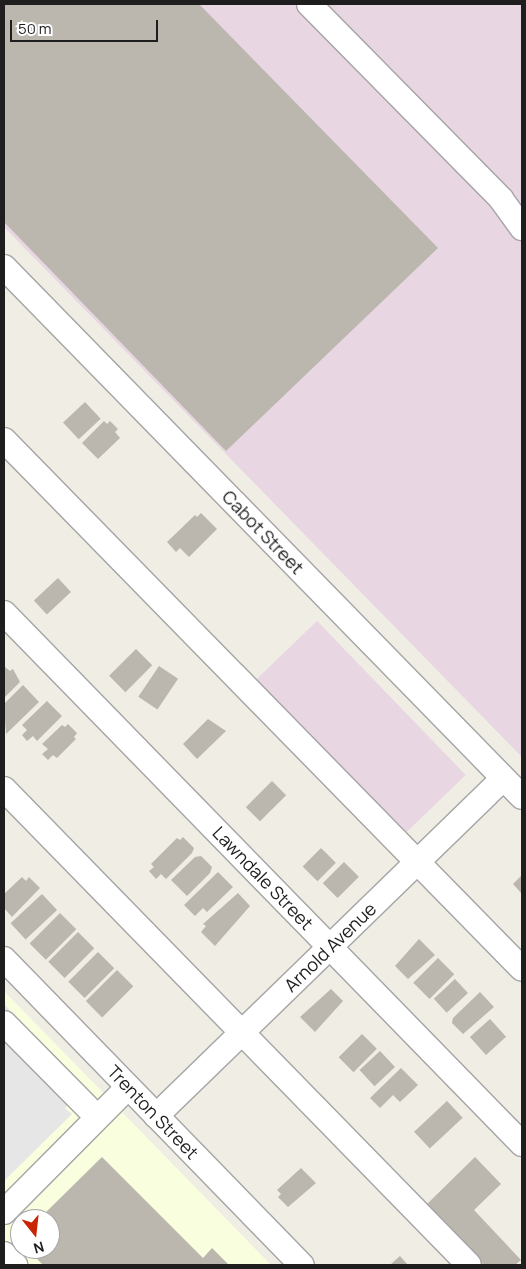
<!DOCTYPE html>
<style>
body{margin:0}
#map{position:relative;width:526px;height:1269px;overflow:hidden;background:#efede4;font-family:Manrope,sans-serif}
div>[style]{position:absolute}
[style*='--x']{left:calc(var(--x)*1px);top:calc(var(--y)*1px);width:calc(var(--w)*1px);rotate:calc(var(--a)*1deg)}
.industrial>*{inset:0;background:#e8d6e2;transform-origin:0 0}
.education>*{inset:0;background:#f9fede}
.parking>*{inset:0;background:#e6e6e6}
.building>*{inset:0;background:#bbb6ae;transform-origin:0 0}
.roads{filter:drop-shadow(1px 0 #a5a5a5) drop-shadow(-1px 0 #a5a5a5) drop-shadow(0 1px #a5a5a5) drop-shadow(0 -1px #a5a5a5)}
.minor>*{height:24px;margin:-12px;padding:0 12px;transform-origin:12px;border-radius:12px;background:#fff}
span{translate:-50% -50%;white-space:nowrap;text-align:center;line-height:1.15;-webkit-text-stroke:4px #fff;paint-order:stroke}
.street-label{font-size:18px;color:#1e1e1e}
.frame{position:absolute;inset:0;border:5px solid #1e1e1e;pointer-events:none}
.north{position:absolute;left:10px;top:1209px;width:50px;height:50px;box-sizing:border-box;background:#fff;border:1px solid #a5a5a5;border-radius:50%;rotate:164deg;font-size:14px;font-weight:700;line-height:20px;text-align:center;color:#1e1e1e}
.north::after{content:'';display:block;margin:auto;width:18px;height:22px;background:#c92403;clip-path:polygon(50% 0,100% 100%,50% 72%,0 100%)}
.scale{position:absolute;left:10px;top:20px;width:148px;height:22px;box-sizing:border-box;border:2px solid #1e1e1e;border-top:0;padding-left:6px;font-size:15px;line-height:18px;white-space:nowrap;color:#1e1e1e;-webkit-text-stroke:4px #fff;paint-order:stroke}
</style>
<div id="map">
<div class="industrial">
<div style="clip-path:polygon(4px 4px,522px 4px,522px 757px,4px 227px)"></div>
<div style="left:317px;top:621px;width:214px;height:90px;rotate:46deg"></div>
</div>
<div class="education">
<div style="clip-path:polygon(evenodd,4px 991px,271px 1265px,4px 1265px,4px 991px,20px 1219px,50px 1219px,50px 1249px,20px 1249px,20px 1219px)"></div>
</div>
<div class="parking">
<div style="clip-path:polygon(4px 1004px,84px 1088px,65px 1108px,72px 1114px,4px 1181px)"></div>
</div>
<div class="building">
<div style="clip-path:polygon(4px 4px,199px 4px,438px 248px,226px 451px,4px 222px)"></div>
<div style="left:85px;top:402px;width:23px;height:30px;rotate:47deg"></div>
<div style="clip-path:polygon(104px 421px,107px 424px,110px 421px,118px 429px,115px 432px,120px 438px,98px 459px,82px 443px)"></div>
<div style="clip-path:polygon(201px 513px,217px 529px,189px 557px,180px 548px,176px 552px,167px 542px,195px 515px,197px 517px)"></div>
<div style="left:58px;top:578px;width:19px;height:33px;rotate:47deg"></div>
<div style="left:136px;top:649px;width:23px;height:38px;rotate:45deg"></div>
<div style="left:159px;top:666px;width:23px;height:37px;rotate:34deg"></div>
<div style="clip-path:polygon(5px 667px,10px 671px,13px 669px,20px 682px,4px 698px)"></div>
<div style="clip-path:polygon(23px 685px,39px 702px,6px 734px,4px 704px)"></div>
<div style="clip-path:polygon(47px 701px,62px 716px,37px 741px,33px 736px,27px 741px,22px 735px,27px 730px,22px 725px)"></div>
<div style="clip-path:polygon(208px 719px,226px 731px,197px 759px,183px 744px)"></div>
<div style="clip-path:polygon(68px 724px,77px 733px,74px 737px,76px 739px,57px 758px,53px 755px,48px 760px,42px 754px,48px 749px,42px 744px,62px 725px,65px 727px)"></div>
<div style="left:272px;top:781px;width:20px;height:37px;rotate:45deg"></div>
<div style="clip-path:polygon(183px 837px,194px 848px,192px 853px,166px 879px,161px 874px,156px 879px,149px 871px,154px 867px,151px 864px,177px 838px,180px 840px)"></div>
<div style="left:321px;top:848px;width:21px;height:26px;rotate:45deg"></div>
<div style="clip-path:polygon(201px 856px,212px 867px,210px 873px,187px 896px,171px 880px,195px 857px)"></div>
<div style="left:344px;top:862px;width:21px;height:30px;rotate:45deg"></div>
<div style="clip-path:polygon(218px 872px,233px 887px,207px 912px,203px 908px,195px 916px,184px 905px)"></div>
<div style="clip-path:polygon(522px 875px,522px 894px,513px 884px)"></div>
<div style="clip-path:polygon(22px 877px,26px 881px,29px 877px,40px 888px,12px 917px,4px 908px,4px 894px)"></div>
<div style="clip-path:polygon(238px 893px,250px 906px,215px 946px,201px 932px,206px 926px,203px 924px)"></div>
<div style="left:42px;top:894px;width:22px;height:43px;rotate:47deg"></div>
<div style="left:60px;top:913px;width:23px;height:43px;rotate:45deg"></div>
<div style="left:78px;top:932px;width:23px;height:42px;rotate:45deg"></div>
<div style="clip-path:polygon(419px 939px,435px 955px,408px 979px,395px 966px)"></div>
<div style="left:98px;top:952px;width:23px;height:42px;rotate:45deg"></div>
<div style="left:438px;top:958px;width:23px;height:35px;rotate:45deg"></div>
<div style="left:117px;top:970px;width:23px;height:44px;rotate:45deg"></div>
<div style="left:455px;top:979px;width:19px;height:29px;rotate:47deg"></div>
<div style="clip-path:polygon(331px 989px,343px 1001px,315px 1032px,300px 1017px)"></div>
<div style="clip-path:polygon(480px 992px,494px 1007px,463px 1034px,452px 1023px,453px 1018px)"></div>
<div style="left:490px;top:1019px;width:24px;height:27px;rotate:48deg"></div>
<div style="left:362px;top:1034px;width:21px;height:33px;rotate:45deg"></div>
<div style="left:380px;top:1051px;width:22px;height:28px;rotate:47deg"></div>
<div style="clip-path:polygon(401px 1068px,418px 1085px,400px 1102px,393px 1095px,380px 1108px,370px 1098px)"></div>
<div style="left:447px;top:1101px;width:23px;height:45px;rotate:47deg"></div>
<div style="clip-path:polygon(102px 1157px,203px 1258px,212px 1248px,229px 1265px,43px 1265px,27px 1249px,50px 1249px,50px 1219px,39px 1219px)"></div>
<div style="clip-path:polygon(475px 1157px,501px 1184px,474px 1210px,521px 1260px,515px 1265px,484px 1265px,423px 1208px)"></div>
<div style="clip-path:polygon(301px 1168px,316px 1183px,288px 1207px,278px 1197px,281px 1194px,277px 1190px)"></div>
<div style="clip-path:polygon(400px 1256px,408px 1265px,390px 1265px)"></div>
</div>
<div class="roads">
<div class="minor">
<div style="--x:309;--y:4;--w:274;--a:45.4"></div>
<div style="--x:501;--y:199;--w:36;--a:54"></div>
<div style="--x:4;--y:267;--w:741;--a:45.66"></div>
<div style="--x:4;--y:440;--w:740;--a:45.6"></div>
<div style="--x:4;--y:613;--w:742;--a:45.71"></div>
<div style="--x:4;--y:789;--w:665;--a:45.67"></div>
<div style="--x:4;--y:959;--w:427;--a:45.8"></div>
<div style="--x:4;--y:1023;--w:132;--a:45.3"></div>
<div style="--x:156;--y:1116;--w:484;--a:-44.2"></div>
<div style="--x:4;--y:1212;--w:176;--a:-45.2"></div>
<div style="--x:4;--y:1254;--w:16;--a:45"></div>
</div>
</div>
<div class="street-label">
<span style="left:263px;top:532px;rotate:46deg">Cabot Street</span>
<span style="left:263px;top:878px;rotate:46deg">Lawndale Street</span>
<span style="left:330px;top:947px;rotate:-44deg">Arnold Avenue</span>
<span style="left:153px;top:1112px;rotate:46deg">Trenton Street</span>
</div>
<div class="frame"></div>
<div class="north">N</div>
<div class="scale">50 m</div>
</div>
